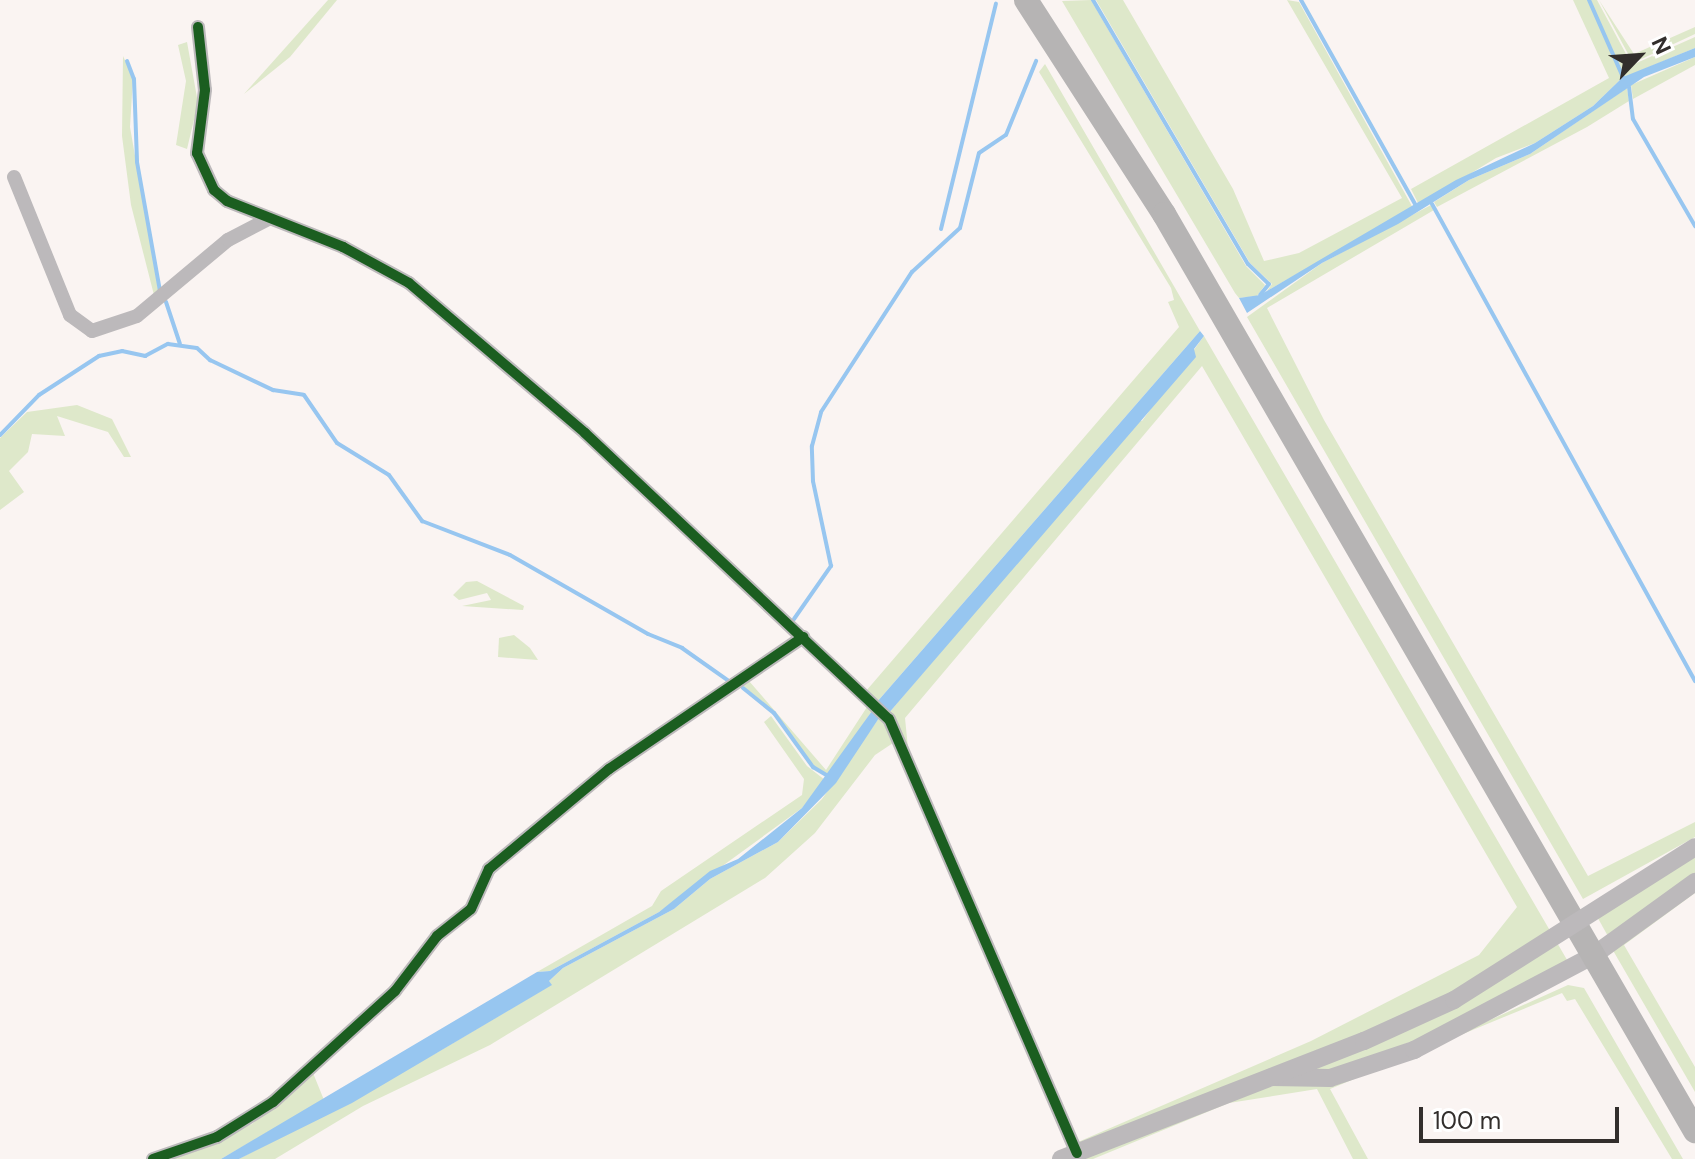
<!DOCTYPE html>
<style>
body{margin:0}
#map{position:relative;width:1695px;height:1159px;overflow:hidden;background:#faf4f2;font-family:"DM Sans",sans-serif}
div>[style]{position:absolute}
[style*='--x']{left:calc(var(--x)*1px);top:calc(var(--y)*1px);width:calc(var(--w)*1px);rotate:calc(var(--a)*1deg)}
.green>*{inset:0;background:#dee8ca}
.water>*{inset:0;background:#97c6f0}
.stream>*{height:4px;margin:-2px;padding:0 2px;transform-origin:2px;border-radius:2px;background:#97c6f0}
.minor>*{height:14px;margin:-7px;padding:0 7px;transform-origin:7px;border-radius:7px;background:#bcb9bb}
.tertiary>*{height:18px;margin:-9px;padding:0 9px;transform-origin:9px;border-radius:9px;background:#bcb9bb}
.trunk>*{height:24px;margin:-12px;padding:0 12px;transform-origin:12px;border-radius:12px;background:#b6b4b4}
.tertiary-bridge>*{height:18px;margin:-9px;padding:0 9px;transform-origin:9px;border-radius:9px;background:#bcb9bb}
.cycleway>*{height:10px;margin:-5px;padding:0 5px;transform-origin:5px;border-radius:5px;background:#1b5e20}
span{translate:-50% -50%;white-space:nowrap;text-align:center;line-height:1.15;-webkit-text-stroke:7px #fff;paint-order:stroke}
.north{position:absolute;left:1599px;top:16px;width:80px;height:80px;-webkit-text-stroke:6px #fff;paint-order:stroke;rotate:65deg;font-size:22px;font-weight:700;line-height:32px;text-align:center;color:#322e2c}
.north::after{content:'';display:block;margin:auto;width:28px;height:36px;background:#322e2c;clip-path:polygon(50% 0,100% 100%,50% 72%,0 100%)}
.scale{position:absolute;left:1419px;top:1107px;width:200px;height:36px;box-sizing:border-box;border:4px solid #322e2c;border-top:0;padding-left:10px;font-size:24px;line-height:28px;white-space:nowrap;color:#322e2c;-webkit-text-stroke:6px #fff;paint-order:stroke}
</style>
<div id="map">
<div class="green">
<div style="clip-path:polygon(328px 0,337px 0,290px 57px,244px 94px)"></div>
<div style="clip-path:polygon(1091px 0,1246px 266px,1265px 285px,1257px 296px,1239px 298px,1235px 293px,1062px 1px)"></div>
<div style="clip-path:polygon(1096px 0,1123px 0,1233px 189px,1264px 261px,1299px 253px,1402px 198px,1287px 0,1299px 2px,1413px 208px,1267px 291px,1272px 284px,1250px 263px)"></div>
<div style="clip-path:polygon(1573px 0,1588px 0,1622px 78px,1593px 106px,1535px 143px,1496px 158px,1419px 205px,1411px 189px,1609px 78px)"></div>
<div style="clip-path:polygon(1590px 0,1597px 0,1632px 65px,1695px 37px,1695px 48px,1625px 77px)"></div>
<div style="clip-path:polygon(1599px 0,1634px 54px,1695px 27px,1695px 34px,1633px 63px)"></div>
<div style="clip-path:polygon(187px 42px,198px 103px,187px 149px,176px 145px,186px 81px,178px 45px)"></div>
<div style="clip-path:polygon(123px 56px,133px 78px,130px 127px,159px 294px,155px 299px,131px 205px,122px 136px)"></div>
<div style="clip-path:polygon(1695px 57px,1695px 65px,1633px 99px,1631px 85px)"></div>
<div style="clip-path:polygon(1045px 64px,1200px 331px,877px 702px,866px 691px,1179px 327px,1168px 302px,1174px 300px,1171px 288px,1039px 72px)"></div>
<div style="clip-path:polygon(1627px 88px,1629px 101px,1587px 127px,1437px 207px,1434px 202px,1469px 180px,1530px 154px)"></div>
<div style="clip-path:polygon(1431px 205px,1434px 210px,1267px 308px,1324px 420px,1588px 876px,1695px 822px,1695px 837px,1583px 899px,1247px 317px,1322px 263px)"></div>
<div style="clip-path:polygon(1204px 336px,1570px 965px,1453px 1025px,1334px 1072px,1304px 1073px,1394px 1023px,1084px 1145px,1078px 1142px,1311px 1041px,1479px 955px,1517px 907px,1202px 366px,905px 718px,908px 748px,888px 714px,1138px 419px,1142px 421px)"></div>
<div style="clip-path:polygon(77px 405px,112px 419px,131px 457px,124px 457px,108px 432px,57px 416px,65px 436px,32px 434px,28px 452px,9px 471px,24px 492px,0 510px,0 438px,27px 412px)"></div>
<div style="clip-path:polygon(477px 581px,524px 606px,523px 610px,462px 606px,491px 600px,487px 593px,459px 600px,453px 595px,466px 582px)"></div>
<div style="clip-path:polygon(514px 635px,530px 648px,538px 660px,498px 657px,499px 638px)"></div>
<div style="clip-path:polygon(749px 681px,826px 770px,867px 707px,872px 711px,829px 775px,814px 766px,775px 712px,743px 686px)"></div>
<div style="clip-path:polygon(771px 716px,807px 766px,825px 780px,802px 808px,659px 912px,550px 971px,537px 972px,652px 906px,661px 891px,802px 795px,804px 779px,764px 722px)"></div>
<div style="clip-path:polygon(879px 718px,896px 741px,875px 755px,815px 833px,765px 878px,490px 1045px,363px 1106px,275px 1159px,239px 1159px,438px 1052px,551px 985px,548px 982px,563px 968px,674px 909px,710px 879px,778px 842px,822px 799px)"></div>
<div style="clip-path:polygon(1695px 853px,1695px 878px,1609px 938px,1595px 913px)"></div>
<div style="clip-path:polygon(1695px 887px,1695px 893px,1624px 945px,1695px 1067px,1695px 1092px,1611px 947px)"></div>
<div style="clip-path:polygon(1568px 985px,1584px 988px,1683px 1159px,1672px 1159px,1575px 999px,1567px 1001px,1562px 993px,1330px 1089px,1368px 1159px,1353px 1159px,1317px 1089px,1229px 1103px,1093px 1159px,1075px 1159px,1227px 1097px,1421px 1051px)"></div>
<div style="clip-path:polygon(313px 1073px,324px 1100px,221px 1159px,161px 1159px,252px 1124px)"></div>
</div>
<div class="water">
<div style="clip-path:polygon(1695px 48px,1695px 57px,1644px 77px,1530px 154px,1469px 180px,1398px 224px,1322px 263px,1247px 313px,1239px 298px,1260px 295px,1456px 180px,1535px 143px,1593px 106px,1623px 77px)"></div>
<div style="clip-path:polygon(1200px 331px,1204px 336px,1194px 349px,1196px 357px,888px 714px,877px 702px)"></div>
<div style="clip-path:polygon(872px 711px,879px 718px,836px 783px,778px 842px,710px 879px,674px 909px,563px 968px,549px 981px,552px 985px,352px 1103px,239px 1159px,221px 1159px,537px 972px,550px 971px,659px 912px,710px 871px,738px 859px,802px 808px)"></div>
</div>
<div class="stream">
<div style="--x:1093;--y:0;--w:306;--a:59.6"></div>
<div style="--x:1248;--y:264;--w:29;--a:44"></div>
<div style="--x:1269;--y:284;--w:14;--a:129"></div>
<div style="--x:1301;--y:0;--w:236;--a:60.8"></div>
<div style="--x:1589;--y:0;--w:84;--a:66.2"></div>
<div style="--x:127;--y:61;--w:19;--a:69"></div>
<div style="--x:134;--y:79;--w:83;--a:87.9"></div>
<div style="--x:137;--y:162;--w:131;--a:79.9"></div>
<div style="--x:1629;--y:87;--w:32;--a:83"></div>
<div style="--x:1633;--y:119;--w:124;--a:59.9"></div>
<div style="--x:1432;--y:204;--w:545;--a:61.13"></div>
<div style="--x:941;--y:229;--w:232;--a:-76.3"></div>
<div style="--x:166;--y:302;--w:44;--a:71.6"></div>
<div style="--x:0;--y:435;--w:56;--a:-45.7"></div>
<div style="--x:39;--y:395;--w:72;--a:-33"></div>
<div style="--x:99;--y:356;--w:24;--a:-12"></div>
<div style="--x:122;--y:351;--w:24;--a:12"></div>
<div style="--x:145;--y:356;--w:26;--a:-28"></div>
<div style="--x:168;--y:344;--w:29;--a:8"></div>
<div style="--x:197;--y:348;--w:18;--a:43"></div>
<div style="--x:210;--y:360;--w:70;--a:25.5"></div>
<div style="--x:273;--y:390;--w:31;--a:9"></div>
<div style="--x:304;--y:395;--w:58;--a:55.5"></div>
<div style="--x:337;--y:443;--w:61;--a:31.6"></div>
<div style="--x:389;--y:475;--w:57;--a:54.3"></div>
<div style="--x:422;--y:521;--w:94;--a:21.1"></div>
<div style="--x:510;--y:555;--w:159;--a:29.8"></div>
<div style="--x:648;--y:634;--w:37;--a:22"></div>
<div style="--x:682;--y:648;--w:57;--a:35.1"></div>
<div style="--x:794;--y:619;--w:65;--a:-55.1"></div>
<div style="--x:831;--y:566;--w:87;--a:-102"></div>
<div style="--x:813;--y:481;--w:35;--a:-92"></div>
<div style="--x:812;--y:446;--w:35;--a:-75"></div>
<div style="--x:821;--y:412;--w:167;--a:-57"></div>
<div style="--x:912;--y:272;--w:65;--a:-42.5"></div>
<div style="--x:960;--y:228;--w:77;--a:-75.8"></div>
<div style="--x:979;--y:153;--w:32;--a:-34"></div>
<div style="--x:1006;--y:135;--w:80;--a:-67.9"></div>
<div style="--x:743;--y:688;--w:40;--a:39"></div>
<div style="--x:774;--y:713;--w:67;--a:54.2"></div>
<div style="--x:813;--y:767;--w:17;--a:31"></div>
</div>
<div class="minor">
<div style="--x:198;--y:27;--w:63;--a:83.7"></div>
<div style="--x:205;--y:90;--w:64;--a:97.2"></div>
<div style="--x:197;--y:153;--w:41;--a:65.3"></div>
<div style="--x:214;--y:190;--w:17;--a:40"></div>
<div style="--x:227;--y:201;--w:125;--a:21.6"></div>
<div style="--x:343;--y:247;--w:75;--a:28.6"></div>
<div style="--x:409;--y:283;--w:231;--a:40.4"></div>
<div style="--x:585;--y:433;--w:417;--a:43.3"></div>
<div style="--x:889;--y:719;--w:473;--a:66.6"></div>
<div style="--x:14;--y:177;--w:149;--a:67.9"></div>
<div style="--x:70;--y:315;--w:27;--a:36"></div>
<div style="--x:92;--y:331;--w:47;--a:-18.4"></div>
<div style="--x:137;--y:316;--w:119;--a:-39.9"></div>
<div style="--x:228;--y:240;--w:47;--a:-27.6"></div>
<div style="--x:153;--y:1159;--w:68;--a:-19"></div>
<div style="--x:217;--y:1137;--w:66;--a:-32"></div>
<div style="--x:273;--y:1102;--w:165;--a:-42.3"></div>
<div style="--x:395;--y:991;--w:69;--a:-52.6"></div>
<div style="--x:437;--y:936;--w:43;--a:-38.5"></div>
<div style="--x:471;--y:909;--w:44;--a:-65.8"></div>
<div style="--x:489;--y:869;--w:156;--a:-39.8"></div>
<div style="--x:609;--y:769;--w:235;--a:-34.2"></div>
</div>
<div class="tertiary">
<div style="--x:1272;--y:1077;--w:58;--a:1"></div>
<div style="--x:1330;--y:1078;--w:89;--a:-18.4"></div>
<div style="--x:1414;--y:1050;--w:204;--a:-27.8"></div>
<div style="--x:1594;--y:955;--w:125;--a:-35.9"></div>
<div style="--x:1061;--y:1159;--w:325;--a:-21.3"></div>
<div style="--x:1364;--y:1041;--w:99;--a:-24.5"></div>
</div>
<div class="trunk">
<div style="--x:1026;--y:0;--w:255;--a:57.2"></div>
<div style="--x:1164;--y:214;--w:1060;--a:59.93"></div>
</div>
<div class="tertiary-bridge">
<div style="--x:1454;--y:1000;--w:285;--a:-32.4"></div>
</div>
<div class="cycleway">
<div style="--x:198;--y:27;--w:63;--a:83.7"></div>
<div style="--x:205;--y:90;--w:64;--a:97.2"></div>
<div style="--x:197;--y:153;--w:41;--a:65.3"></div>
<div style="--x:214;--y:190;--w:17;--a:40"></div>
<div style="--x:227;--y:201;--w:125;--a:21.6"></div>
<div style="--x:343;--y:247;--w:75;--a:28.6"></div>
<div style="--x:409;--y:283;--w:231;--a:40.4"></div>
<div style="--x:585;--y:433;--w:417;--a:43.3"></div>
<div style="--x:889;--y:719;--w:473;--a:66.6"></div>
<div style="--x:153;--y:1159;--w:68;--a:-19"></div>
<div style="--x:217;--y:1137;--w:66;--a:-32"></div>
<div style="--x:273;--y:1102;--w:165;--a:-42.3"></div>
<div style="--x:395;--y:991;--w:69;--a:-52.6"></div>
<div style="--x:437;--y:936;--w:43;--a:-38.5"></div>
<div style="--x:471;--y:909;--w:44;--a:-65.8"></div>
<div style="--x:489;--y:869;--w:156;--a:-39.8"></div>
<div style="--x:609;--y:769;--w:235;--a:-34.2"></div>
</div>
<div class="north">N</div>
<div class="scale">100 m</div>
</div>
